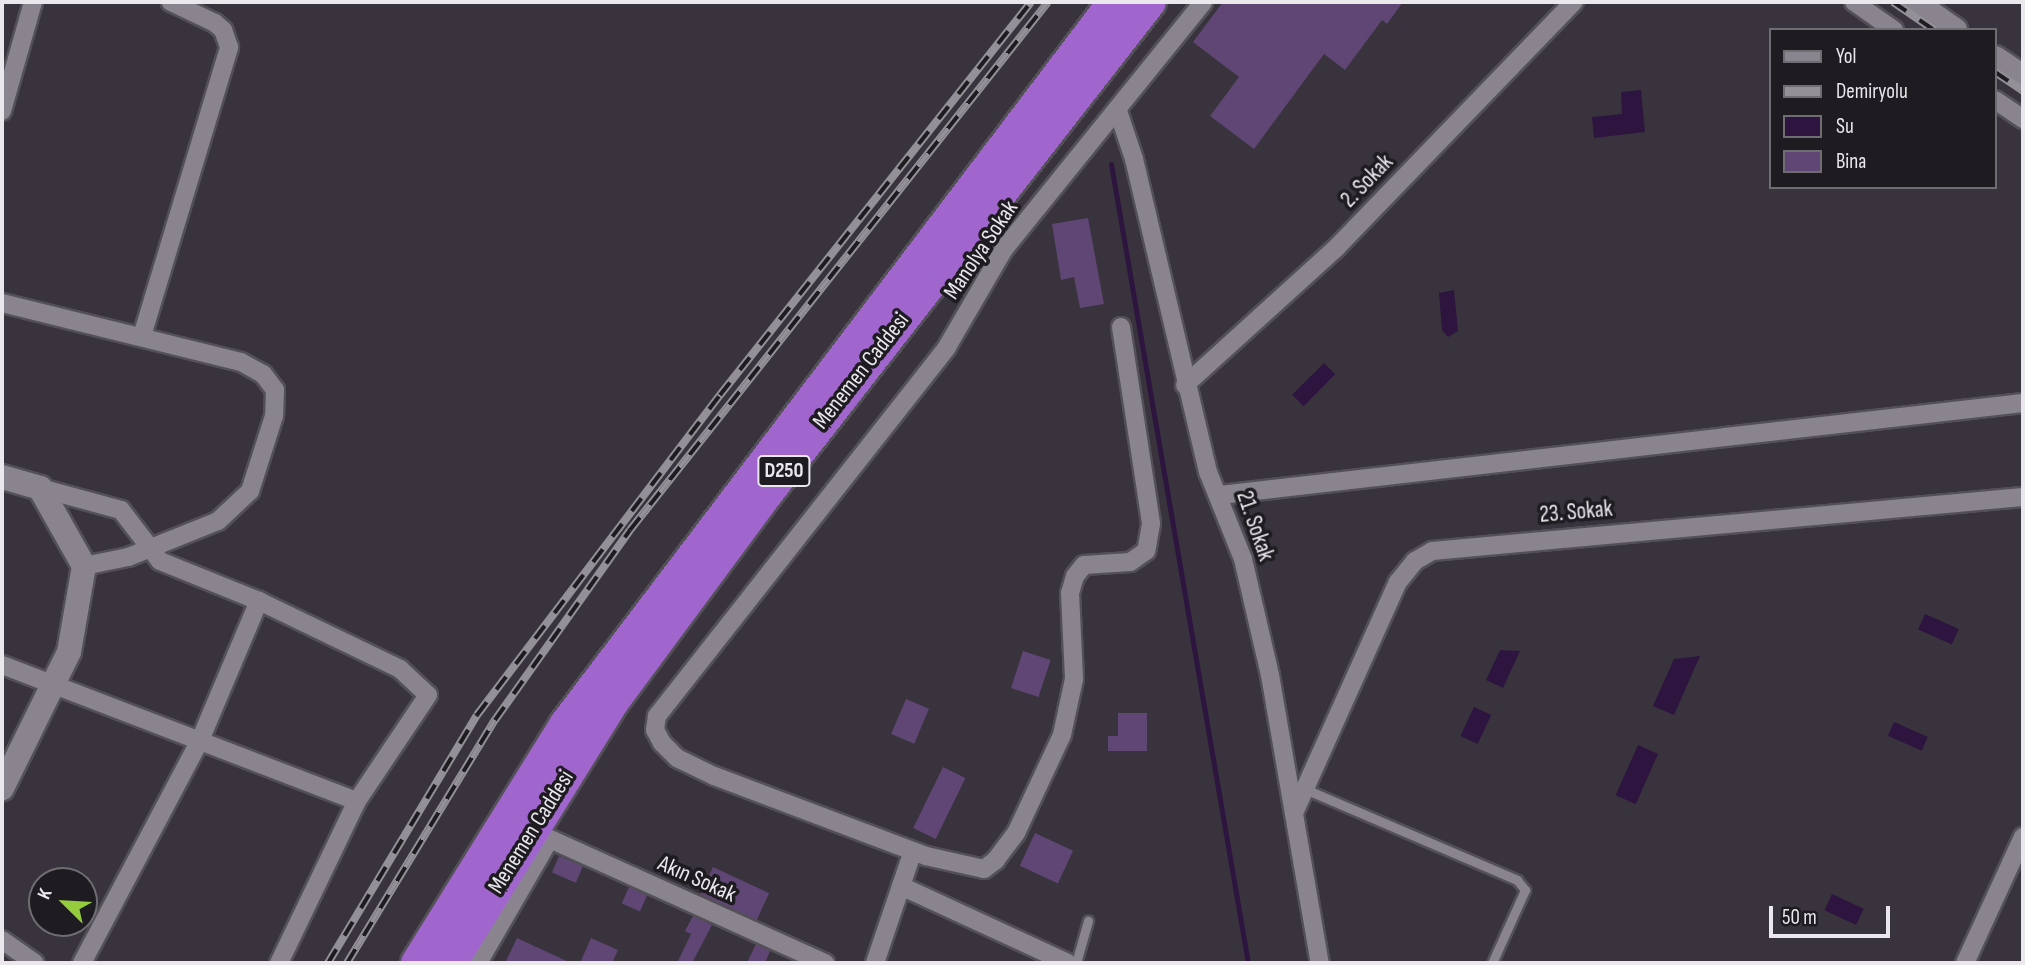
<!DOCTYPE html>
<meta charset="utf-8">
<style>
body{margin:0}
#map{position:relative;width:2025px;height:965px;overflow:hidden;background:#38333c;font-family:"Sofia Sans Condensed",sans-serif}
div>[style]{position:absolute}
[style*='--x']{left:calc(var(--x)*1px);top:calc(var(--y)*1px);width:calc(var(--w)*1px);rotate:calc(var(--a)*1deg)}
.water>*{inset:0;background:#2e153f;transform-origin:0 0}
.stream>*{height:5px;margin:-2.5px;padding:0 2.5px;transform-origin:2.5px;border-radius:2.5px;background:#2e153f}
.building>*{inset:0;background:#5f4674;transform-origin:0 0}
.roads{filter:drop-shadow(2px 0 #545058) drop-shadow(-2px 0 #545058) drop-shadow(0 2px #545058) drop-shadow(0 -2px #545058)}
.lane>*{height:9px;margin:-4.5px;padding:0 4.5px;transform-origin:4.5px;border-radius:4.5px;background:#89848e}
.street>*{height:18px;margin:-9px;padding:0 9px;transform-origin:9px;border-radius:9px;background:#89848e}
.secondary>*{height:24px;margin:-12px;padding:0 12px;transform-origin:12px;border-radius:12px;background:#89848e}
.highway>*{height:32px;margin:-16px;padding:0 16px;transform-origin:16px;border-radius:16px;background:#a165ce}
.rail>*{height:8px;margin-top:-4px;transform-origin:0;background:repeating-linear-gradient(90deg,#1e1c20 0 16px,#949097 0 32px);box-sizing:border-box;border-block:2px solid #949097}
span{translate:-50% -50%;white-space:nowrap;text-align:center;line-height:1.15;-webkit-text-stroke:7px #1e1c20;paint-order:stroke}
.shield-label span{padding:2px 5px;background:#1e1c20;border:2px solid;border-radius:5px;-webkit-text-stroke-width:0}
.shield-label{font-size:21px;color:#eae7ed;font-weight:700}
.street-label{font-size:23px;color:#eae7ed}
.frame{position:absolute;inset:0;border:4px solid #eae7ed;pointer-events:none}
.legend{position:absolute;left:1769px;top:28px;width:228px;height:161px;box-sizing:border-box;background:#1e1c20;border:2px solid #706d72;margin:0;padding:9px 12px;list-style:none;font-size:21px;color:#eae7ed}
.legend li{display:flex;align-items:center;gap:14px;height:35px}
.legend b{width:35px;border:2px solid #706d72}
.north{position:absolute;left:28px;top:867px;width:70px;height:70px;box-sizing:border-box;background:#1e1c20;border:2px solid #706d72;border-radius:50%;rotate:294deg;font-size:19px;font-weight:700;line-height:28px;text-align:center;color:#eae7ed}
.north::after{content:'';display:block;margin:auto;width:24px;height:32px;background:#94cc3d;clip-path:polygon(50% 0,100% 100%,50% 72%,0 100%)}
.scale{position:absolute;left:1769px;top:906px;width:121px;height:32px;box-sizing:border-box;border:4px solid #eae7ed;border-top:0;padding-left:9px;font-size:21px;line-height:24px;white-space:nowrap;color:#eae7ed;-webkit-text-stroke:5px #1e1c20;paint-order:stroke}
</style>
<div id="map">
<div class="water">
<div style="clip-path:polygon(1641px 90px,1645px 132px,1594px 138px,1592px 117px,1622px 114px,1621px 92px)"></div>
<div style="clip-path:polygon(1454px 290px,1458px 331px,1448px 337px,1442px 330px,1439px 293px)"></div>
<div style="left:1324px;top:363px;width:16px;height:45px;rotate:45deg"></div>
<div style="left:1925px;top:614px;width:37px;height:17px;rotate:24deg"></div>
<div style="clip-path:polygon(1500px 650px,1520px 651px,1503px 688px,1486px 680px)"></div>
<div style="clip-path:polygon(1700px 656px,1674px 715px,1653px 706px,1674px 659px)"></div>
<div style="left:1474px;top:707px;width:19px;height:32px;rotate:25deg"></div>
<div style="left:1894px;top:722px;width:37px;height:15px;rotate:24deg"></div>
<div style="left:1638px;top:745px;width:22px;height:55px;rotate:24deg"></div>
<div style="left:1832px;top:894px;width:35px;height:18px;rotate:25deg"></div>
</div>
<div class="stream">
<div style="--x:1111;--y:164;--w:811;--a:80.27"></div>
</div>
<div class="building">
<div style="clip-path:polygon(1223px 2px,1403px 2px,1387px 24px,1382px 20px,1345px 70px,1324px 54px,1254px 149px,1210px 116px,1239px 77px,1193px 42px)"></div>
<div style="clip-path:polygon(1088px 218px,1104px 304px,1080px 308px,1074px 277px,1061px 280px,1052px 224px)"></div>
<div style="left:1023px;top:651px;width:29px;height:39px;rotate:18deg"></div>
<div style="left:906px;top:699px;width:25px;height:38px;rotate:23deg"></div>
<div style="clip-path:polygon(1118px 713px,1147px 713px,1147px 751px,1108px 751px,1108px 736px,1118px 736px)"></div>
<div style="left:943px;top:767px;width:25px;height:68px;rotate:26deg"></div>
<div style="left:1035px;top:833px;width:42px;height:36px;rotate:25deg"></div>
<div style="left:559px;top:856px;width:26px;height:18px;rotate:23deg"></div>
<div style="left:713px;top:867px;width:62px;height:30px;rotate:25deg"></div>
<div style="left:629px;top:887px;width:20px;height:18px;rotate:24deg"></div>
<div style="clip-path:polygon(693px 916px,712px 925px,692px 963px,677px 963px,691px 934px,685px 931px)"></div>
<div style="clip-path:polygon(517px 938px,571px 963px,505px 963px)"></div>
<div style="clip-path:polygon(591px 938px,618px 950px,612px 963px,580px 963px)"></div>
<div style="clip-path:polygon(756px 944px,770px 951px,765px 963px,747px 963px)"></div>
</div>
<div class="roads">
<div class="lane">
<div style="--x:1305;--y:789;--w:231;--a:23.2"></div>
<div style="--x:1517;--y:880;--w:13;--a:51"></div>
<div style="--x:1525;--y:890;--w:80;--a:114.3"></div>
<div style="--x:1076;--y:963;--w:44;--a:-74.1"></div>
</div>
<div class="street">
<div style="--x:1854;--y:2;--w:49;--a:35"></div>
<div style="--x:1995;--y:100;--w:34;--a:34"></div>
<div style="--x:2;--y:111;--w:113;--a:-74.1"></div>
<div style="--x:1118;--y:111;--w:51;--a:71.6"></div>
<div style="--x:1134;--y:159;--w:322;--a:76.7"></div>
<div style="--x:1208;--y:472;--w:94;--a:68.1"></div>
<div style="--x:1243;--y:559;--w:119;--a:76.9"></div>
<div style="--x:1270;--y:675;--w:292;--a:80.2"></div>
<div style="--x:2;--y:303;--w:246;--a:13.9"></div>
<div style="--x:241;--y:362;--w:25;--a:29"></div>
<div style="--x:263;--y:374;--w:20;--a:53"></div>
<div style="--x:275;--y:390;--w:26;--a:92"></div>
<div style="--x:274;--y:416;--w:79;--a:107.7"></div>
<div style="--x:250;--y:491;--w:44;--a:136.8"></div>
<div style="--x:218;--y:521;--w:97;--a:158.2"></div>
<div style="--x:128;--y:557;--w:45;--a:168.4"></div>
<div style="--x:1121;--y:327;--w:199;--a:81.3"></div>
<div style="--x:1151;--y:524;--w:27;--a:100"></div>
<div style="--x:1146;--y:551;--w:19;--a:145"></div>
<div style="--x:1130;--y:562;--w:46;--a:176.3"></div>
<div style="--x:1084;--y:565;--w:14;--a:129"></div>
<div style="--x:1075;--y:576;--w:18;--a:106"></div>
<div style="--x:1070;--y:593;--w:86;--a:87.3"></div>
<div style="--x:1074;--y:679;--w:57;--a:102.1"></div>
<div style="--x:1062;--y:735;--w:108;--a:115.1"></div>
<div style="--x:1016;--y:833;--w:34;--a:127"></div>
<div style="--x:996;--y:860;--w:15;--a:143"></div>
<div style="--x:984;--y:869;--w:59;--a:-167.4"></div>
<div style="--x:926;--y:856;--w:227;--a:-159.3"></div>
<div style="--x:714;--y:776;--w:41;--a:-154.1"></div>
<div style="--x:677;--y:758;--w:21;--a:-135"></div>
<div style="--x:662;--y:743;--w:15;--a:-118"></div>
<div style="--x:655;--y:730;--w:14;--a:-82"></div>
<div style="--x:657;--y:716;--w:469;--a:-51.8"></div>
<div style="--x:947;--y:347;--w:113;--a:-59.8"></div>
<div style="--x:1004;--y:249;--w:317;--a:-51.1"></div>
<div style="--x:142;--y:336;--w:302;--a:-73.2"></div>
<div style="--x:229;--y:47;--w:18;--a:-109"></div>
<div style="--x:223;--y:30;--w:11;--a:-139"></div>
<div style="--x:215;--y:23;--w:49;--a:-154.5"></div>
<div style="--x:1185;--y:385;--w:205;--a:-42.2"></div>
<div style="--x:1337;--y:247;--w:341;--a:-46"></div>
<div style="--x:40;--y:488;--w:84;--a:15.2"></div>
<div style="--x:121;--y:510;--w:64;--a:52.6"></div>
<div style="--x:160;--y:561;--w:107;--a:22"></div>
<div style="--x:259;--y:601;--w:157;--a:25.7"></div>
<div style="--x:400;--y:669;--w:38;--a:43"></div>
<div style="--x:428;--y:695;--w:128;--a:123.8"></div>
<div style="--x:357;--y:801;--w:180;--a:115.7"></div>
<div style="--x:1220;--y:495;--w:808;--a:-6.54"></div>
<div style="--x:2;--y:665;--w:380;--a:21"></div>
<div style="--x:1294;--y:813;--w:253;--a:-65.8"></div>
<div style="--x:1398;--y:582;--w:27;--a:-51"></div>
<div style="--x:1415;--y:561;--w:20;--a:-30"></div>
<div style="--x:1432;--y:551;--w:593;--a:-5.22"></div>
<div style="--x:901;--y:886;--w:184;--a:24.8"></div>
<div style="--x:2;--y:940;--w:40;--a:34.9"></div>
<div style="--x:82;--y:963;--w:255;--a:-62.1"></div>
<div style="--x:201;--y:738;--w:149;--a:-67.1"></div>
<div style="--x:478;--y:963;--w:143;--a:-59.9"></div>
<div style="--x:550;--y:839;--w:302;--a:24.3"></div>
<div style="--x:875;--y:963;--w:118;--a:-71.3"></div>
<div style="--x:1965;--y:963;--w:139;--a:-65.3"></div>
</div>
<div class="secondary">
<div style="--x:1915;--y:2;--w:49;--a:35"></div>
<div style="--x:1995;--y:58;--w:34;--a:34"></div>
<div style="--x:2;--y:477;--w:40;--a:16"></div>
<div style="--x:40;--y:488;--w:90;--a:60.6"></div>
<div style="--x:84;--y:566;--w:87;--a:99.9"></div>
<div style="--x:69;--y:652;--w:152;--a:116.2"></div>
</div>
<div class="highway">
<div style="--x:417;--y:963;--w:280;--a:-58.1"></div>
<div style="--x:565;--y:725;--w:908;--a:-52.79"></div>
<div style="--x:451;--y:963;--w:311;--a:-58.2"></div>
<div style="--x:615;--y:699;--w:247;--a:-53.5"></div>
<div style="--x:762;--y:500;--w:631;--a:-52.08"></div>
</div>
</div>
<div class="rail">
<div style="--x:1893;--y:2;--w:50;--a:34.3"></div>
<div style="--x:1995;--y:72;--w:34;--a:34"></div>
<div style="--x:328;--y:963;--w:289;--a:-59"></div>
<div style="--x:477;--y:715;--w:402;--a:-52.8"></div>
<div style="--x:720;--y:395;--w:501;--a:-51.64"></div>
<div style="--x:347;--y:963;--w:285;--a:-58.7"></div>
<div style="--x:495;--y:720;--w:233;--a:-54.6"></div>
<div style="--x:630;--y:530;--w:673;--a:-51.63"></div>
</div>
<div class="shield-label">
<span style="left:784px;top:471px">D250</span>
</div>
<div class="street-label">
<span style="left:1367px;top:181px;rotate:-46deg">2. Sokak</span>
<span style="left:981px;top:250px;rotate:-56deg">Manolya Sokak</span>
<span style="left:861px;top:371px;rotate:-52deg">Menemen Caddesi</span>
<span style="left:1576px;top:512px;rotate:-5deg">23. Sokak</span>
<span style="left:1255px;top:526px;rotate:71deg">21. Sokak</span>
<span style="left:531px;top:832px;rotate:-58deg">Menemen Caddesi</span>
<span style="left:697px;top:879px;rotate:24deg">Akın Sokak</span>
</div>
<div class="frame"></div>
<ul class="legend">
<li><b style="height:9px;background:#89848e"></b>Yol</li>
<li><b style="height:9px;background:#949097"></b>Demiryolu</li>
<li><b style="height:19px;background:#2e153f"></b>Su</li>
<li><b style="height:19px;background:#5f4674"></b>Bina</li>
</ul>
<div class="north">K</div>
<div class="scale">50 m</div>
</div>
